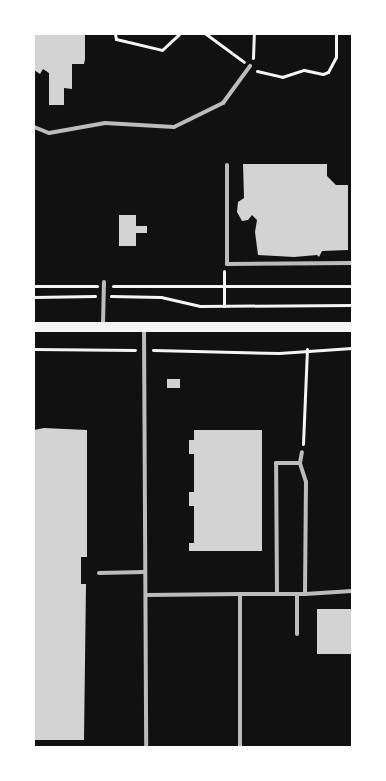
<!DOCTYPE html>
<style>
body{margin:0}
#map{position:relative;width:386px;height:781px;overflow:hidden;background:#111;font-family:"Fira Sans",sans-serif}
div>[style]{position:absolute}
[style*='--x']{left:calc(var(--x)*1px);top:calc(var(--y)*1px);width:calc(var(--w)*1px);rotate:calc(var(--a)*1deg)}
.building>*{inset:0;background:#d3d3d3;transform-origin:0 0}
.path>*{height:3px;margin:-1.5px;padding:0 1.5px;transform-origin:1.5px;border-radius:1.5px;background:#f5f5f5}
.service>*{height:4px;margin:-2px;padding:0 2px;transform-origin:2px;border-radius:2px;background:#bcbcbc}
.secondary>*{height:10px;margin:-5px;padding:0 5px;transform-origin:5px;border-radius:5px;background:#f5f5f5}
span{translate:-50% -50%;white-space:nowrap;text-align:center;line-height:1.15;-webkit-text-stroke:4px #fff;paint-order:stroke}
.frame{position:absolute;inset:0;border:35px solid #fff;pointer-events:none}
</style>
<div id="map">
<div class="building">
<div style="clip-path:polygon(34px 34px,85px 34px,85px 59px,84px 64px,72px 64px,72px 89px,64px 88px,64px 105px,49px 105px,49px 73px,43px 69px,40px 74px,34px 70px)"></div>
<div style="clip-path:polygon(243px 164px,327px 164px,327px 176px,336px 185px,348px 185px,348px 250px,322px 251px,319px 257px,317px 255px,294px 257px,258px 255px,255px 232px,257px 220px,252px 215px,248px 220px,242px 221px,237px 212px,238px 202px,244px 198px)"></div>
<div style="clip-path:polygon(119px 215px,136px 215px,136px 226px,147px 226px,147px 233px,136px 233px,136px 246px,119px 246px)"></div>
<div style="left:167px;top:379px;width:13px;height:9px"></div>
<div style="clip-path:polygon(44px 428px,87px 430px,87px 557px,81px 557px,81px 584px,86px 584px,84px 740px,34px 740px,34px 430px)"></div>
<div style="clip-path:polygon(194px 430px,262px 430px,262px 551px,189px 551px,189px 543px,194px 543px,194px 506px,189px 506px,189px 492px,194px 492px,194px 454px,189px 454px,189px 440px,194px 440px)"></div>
<div style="left:317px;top:609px;width:35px;height:45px"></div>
</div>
<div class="path">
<div style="--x:115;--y:34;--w:5;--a:79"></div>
<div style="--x:116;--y:39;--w:47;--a:13.4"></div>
<div style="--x:162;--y:50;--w:23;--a:-43"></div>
<div style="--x:206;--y:34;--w:47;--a:36.4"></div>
<div style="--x:253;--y:58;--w:24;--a:-88"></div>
<div style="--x:257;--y:71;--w:26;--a:13"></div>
<div style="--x:282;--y:77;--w:23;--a:-18"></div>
<div style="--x:304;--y:70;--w:19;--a:12"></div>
<div style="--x:323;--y:74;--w:5;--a:-22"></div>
<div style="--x:328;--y:72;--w:17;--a:-62"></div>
<div style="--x:336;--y:57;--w:23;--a:-90"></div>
<div style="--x:224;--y:271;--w:35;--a:90"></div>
<div style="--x:34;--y:286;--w:63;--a:0"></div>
<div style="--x:113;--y:286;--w:239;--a:0"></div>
<div style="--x:111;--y:296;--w:50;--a:1.1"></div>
<div style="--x:161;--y:297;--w:40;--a:13"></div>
<div style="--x:200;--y:306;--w:152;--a:-0.4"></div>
<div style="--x:34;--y:297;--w:61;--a:-0.9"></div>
<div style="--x:34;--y:349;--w:101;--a:0.6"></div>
<div style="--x:153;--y:350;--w:126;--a:1.4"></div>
<div style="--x:279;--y:353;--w:73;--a:-3.9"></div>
<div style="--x:303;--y:444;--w:95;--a:-87.6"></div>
</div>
<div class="service">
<div style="--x:34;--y:127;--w:16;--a:22"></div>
<div style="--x:49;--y:133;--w:57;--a:-10.1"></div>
<div style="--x:105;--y:123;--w:69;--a:3.3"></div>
<div style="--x:174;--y:127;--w:55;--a:-26.1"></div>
<div style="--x:223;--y:103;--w:46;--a:-53.9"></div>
<div style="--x:227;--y:165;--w:99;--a:90"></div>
<div style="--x:227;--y:264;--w:125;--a:-0.5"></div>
<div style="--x:103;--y:325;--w:43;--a:-88.7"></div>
<div style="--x:144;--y:327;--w:420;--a:89.7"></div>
<div style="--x:99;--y:573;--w:45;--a:-1.3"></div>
<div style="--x:277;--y:594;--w:131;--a:-90.4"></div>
<div style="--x:276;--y:463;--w:24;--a:0"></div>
<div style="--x:305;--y:594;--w:47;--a:-3.7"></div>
<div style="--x:146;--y:595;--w:94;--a:-0.6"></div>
<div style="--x:297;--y:634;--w:40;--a:-90"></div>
<div style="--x:240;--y:747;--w:153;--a:-90"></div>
<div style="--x:240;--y:594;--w:65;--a:0"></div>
<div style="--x:305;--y:594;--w:112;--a:-89.5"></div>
<div style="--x:306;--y:482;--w:20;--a:-108"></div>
<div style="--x:300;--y:463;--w:11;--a:-80"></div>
</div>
<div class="secondary">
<div style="--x:34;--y:327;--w:318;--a:0"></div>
</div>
<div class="frame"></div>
</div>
